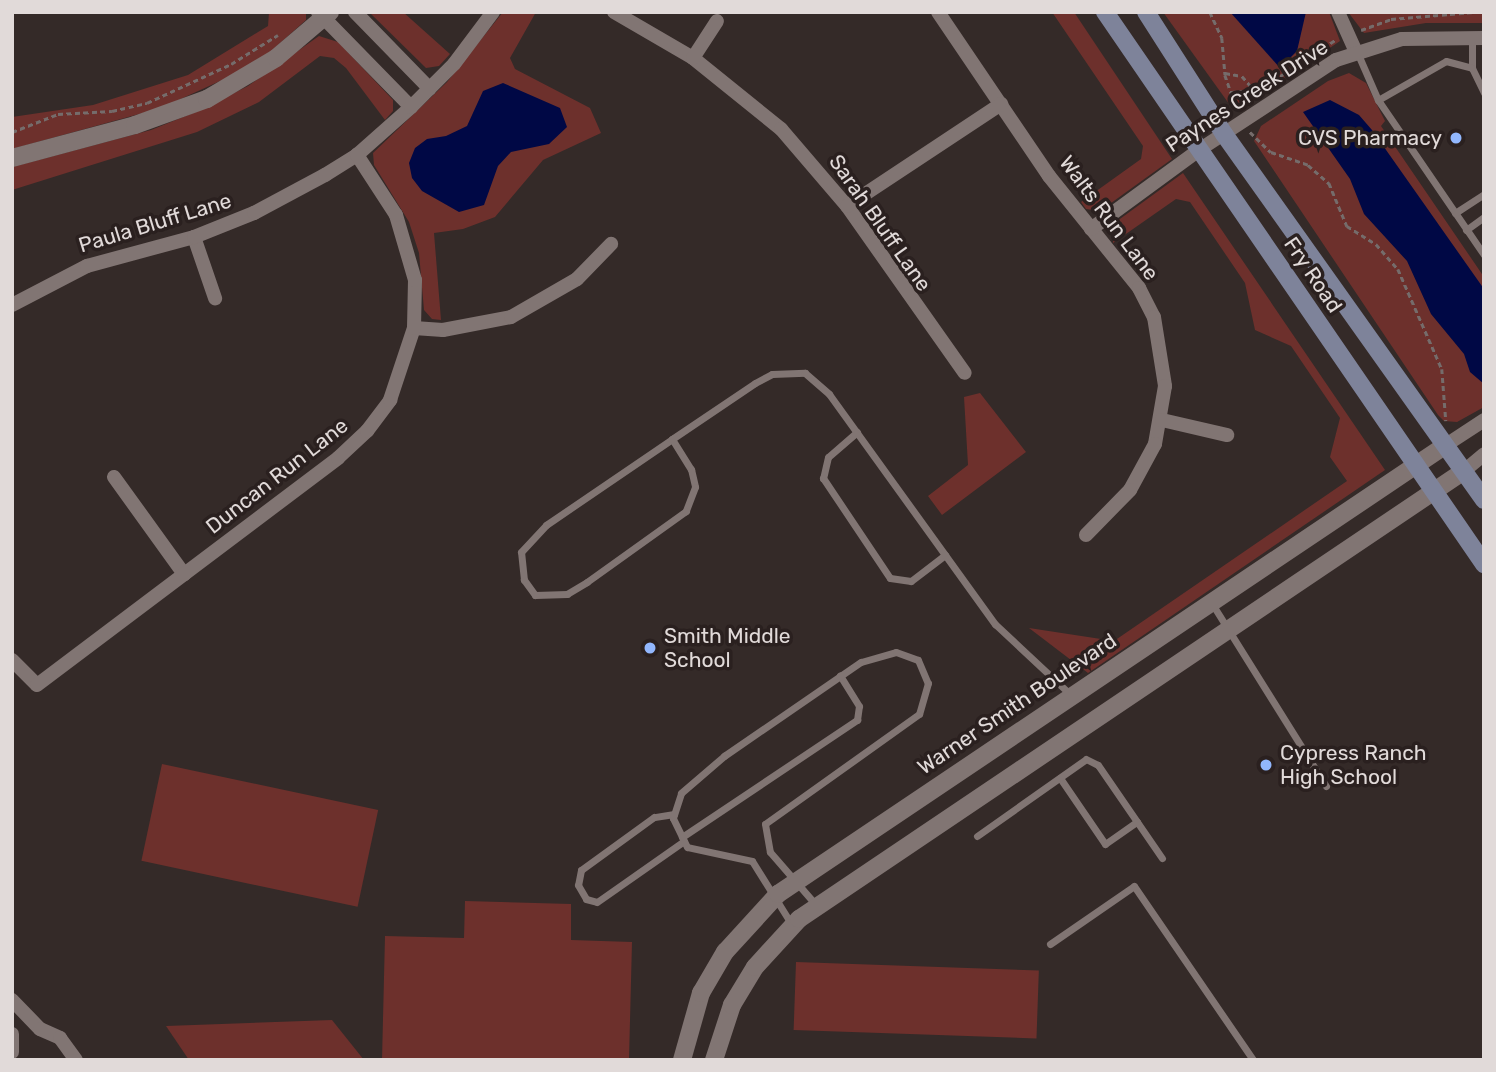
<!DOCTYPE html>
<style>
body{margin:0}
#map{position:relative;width:1496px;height:1072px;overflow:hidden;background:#342a28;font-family:Rubik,sans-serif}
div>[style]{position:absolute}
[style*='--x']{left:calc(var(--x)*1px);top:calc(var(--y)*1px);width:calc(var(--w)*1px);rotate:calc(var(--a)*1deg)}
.green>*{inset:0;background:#6d302c;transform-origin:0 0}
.water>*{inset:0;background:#000845}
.path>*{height:2.5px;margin-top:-1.25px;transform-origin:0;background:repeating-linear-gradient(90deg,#756c6b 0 5px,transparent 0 8.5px)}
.service>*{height:7px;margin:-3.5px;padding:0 3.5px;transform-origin:3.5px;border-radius:3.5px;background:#817573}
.minor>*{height:14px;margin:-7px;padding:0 7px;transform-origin:7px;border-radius:7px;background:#817573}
.tertiary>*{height:18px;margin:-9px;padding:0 9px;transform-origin:9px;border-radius:9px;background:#817573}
.secondary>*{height:18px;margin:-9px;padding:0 9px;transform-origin:9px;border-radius:9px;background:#7e839a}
.dots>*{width:19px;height:19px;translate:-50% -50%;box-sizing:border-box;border:4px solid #2a201f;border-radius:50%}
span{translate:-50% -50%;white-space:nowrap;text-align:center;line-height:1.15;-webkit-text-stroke:7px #2a201f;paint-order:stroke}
.street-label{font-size:21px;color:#e1dad9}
.poi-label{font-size:21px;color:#e1dad9}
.right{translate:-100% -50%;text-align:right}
.left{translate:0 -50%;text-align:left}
.frame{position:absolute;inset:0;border:14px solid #e1dad9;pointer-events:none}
</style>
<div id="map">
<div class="green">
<div style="clip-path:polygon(269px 12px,306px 12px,306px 20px,270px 52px,231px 76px,161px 108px,12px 149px,12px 117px,93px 105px,188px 75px,268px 26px)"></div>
<div style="clip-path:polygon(369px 12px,403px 12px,450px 54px,439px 66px,426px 68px)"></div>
<div style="clip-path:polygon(503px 12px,536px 12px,510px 58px,515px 69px,590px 108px,601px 133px,543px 160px,495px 217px,463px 229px,434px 233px,441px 320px,432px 319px,424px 310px,419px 253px,409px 222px,374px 165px,373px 153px,447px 82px)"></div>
<div style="clip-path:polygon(1052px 12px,1074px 12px,1172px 159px,1100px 211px,1086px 209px,1081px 202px,1141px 159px,1143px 146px)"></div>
<div style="clip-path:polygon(1163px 12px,1329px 12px,1340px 41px,1245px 106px,1232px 108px)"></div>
<div style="clip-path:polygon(1348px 12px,1484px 12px,1484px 23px,1426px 23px,1364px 33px)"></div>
<div style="clip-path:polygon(319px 36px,338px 42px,393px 100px,393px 111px,385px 120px,346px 68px,334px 58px,320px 56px,259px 102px,197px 132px,12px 190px,12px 167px,151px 130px,198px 111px,248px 86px)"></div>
<div style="clip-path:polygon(1349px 73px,1366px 83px,1385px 121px,1381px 126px,1484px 277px,1484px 407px,1457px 422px,1444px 421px,1438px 415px,1254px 141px,1261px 126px,1328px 81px)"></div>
<div style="clip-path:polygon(1183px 173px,1385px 470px,1088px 673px,1029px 628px,1114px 641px,1347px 481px,1330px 457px,1340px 418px,1291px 346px,1255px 330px,1245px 283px,1190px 202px,1176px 199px,1113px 243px,1113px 224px)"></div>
<div style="clip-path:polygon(980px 393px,1026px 452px,942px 515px,928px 496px,968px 465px,964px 397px)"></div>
<div style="left:162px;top:764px;width:221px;height:99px;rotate:12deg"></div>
<div style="clip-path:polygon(465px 901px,571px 904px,571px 940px,632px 942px,629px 1060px,382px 1060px,385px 936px,464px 938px)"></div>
<div style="left:796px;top:962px;width:243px;height:68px;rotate:2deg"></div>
<div style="clip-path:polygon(332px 1020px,364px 1060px,189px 1060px,166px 1026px)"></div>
</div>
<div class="water">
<div style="clip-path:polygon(1230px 12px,1306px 12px,1297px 51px,1280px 68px)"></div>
<div style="clip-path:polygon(503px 83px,560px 108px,567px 127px,549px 144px,511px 152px,498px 166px,484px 205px,459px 212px,422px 191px,412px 178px,409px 163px,415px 148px,427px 139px,446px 136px,467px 126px,483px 91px)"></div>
<div style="clip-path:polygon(1330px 100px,1359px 115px,1372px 130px,1484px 289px,1484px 384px,1470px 372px,1464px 354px,1431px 314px,1407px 261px,1364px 214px,1350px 179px,1303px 112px)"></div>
</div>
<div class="path">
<div style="--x:1210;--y:12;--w:29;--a:65"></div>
<div style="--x:1222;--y:38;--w:37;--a:85"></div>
<div style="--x:1225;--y:75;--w:36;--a:71"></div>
<div style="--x:1361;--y:30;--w:32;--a:-20"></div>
<div style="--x:1391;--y:19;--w:83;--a:-4.8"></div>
<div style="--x:1225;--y:73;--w:17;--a:10"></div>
<div style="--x:1242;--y:76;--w:20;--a:49"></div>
<div style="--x:1231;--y:92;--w:28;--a:-4"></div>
<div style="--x:1259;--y:90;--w:91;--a:-33.3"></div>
<div style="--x:12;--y:132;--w:49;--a:-21.4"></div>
<div style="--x:58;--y:114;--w:54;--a:-3.2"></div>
<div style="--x:112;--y:111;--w:36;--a:-13"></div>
<div style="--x:147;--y:103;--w:93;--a:-24.9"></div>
<div style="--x:231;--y:64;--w:55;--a:-31.7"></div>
<div style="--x:1250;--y:132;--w:29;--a:44"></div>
<div style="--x:1271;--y:152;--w:39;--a:19"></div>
<div style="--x:1308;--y:165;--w:28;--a:41"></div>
<div style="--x:1329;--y:183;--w:47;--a:67.3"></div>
<div style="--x:1347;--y:226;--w:34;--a:32"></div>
<div style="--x:1376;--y:244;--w:33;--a:49"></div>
<div style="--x:1398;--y:269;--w:109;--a:66.3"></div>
<div style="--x:1442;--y:369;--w:52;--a:85.6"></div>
</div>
<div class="service">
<div style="--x:1472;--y:37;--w:31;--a:90"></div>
<div style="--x:1472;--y:68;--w:28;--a:64"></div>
<div style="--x:1357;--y:52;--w:52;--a:66.4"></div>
<div style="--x:1378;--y:100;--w:188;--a:55.6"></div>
<div style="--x:1378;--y:100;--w:78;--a:-29.8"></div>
<div style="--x:1446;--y:61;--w:27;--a:15"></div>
<div style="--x:1455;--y:213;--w:35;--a:-33"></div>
<div style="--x:1466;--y:230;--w:22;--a:-36"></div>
<div style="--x:857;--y:432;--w:38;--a:139"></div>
<div style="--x:828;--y:457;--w:22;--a:103"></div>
<div style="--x:823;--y:478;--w:120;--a:56.2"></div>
<div style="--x:890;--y:578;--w:21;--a:8"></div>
<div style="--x:911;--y:581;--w:43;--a:-37.4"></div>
<div style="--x:672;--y:439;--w:36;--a:58"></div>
<div style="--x:691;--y:469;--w:18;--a:77"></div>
<div style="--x:695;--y:487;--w:26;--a:111"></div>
<div style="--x:686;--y:511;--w:122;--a:144.4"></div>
<div style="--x:587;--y:582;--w:23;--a:149"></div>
<div style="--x:567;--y:594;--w:32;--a:178"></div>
<div style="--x:535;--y:595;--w:19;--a:-126"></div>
<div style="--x:524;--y:580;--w:28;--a:-96"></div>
<div style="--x:521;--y:552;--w:37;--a:-47"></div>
<div style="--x:546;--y:525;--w:153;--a:-34.3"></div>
<div style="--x:672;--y:439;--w:100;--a:-34"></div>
<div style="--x:755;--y:383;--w:19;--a:-28"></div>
<div style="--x:772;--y:374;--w:33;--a:-2"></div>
<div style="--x:805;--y:373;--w:32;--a:41"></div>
<div style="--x:829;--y:394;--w:284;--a:54.2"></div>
<div style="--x:995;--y:624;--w:104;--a:43.1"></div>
<div style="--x:1211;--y:602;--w:217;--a:58"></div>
<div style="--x:1060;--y:778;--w:80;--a:55.7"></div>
<div style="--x:1105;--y:844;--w:39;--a:-35"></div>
<div style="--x:674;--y:814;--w:20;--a:171"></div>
<div style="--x:654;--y:817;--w:90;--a:144"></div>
<div style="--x:581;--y:870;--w:15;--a:101"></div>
<div style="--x:578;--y:885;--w:16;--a:60"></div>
<div style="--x:586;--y:899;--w:11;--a:15"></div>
<div style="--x:597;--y:902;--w:106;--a:-35"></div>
<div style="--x:977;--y:836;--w:133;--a:-35.2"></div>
<div style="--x:1086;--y:759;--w:13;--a:27"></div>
<div style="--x:1098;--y:765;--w:113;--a:55.5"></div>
<div style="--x:682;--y:837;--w:211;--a:-33.8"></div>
<div style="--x:857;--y:720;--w:14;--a:-82"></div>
<div style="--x:859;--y:706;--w:36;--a:-122"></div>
<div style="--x:792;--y:925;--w:75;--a:-122"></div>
<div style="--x:752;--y:861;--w:66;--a:-167.8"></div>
<div style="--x:687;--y:847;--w:32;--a:-116"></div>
<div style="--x:673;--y:818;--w:26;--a:-72"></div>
<div style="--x:681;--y:793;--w:57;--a:-40.7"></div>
<div style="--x:724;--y:756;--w:166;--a:-34.5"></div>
<div style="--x:861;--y:662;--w:36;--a:-16"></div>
<div style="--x:896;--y:652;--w:23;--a:20"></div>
<div style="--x:918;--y:660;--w:25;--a:67"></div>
<div style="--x:928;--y:683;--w:32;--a:106"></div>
<div style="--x:919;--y:714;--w:189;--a:144.5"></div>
<div style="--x:765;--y:824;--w:28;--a:80"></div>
<div style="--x:770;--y:852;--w:72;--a:49"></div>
<div style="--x:1050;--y:944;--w:102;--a:-34.6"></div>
<div style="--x:1134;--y:886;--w:211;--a:55.6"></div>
</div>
<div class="minor">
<div style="--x:318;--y:12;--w:133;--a:45.6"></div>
<div style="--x:355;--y:12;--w:107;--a:45.8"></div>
<div style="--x:614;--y:12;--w:91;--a:30.2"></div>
<div style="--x:693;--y:58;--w:113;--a:38.9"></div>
<div style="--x:781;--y:129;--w:101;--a:49.4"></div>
<div style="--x:847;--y:206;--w:204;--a:54.8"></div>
<div style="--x:938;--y:12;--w:198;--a:55.9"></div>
<div style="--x:1049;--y:176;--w:144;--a:51.2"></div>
<div style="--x:1139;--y:288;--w:33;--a:63"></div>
<div style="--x:1154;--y:317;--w:70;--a:80.9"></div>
<div style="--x:1165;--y:386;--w:59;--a:99.8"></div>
<div style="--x:1155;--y:444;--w:52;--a:118.5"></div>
<div style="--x:1130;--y:490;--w:63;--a:134.4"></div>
<div style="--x:1338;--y:12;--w:44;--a:65.8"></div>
<div style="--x:693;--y:58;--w:44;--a:-57"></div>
<div style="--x:847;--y:206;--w:185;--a:-33.5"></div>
<div style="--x:1091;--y:229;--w:134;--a:-36.2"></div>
<div style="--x:1199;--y:150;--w:164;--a:-33.3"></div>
<div style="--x:1336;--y:60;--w:69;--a:-17.7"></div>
<div style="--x:1402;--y:39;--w:82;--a:-0.7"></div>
<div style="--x:194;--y:237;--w:65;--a:71"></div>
<div style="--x:12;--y:305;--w:85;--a:-27.5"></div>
<div style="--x:87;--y:266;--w:111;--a:-15.2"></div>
<div style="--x:194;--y:237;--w:65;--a:-21.8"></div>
<div style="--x:254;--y:213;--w:81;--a:-28.2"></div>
<div style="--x:325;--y:175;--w:38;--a:-32"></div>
<div style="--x:357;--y:155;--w:72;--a:-41.6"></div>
<div style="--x:411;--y:107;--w:61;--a:-45"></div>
<div style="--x:454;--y:64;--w:65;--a:-53.1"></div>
<div style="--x:414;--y:328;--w:29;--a:4"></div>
<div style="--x:443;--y:330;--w:69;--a:-10.8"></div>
<div style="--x:511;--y:317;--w:76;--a:-29.9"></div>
<div style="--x:577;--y:279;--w:49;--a:-45.8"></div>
<div style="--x:1162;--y:420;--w:67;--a:13"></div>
<div style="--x:1446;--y:445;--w:45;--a:-33.3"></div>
<div style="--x:1464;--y:471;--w:26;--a:-40"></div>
<div style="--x:114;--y:477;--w:120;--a:54.2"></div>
<div style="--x:12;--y:660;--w:35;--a:45"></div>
<div style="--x:37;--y:685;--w:377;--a:-37"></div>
<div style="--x:338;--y:458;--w:40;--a:-43"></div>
<div style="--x:367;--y:431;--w:39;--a:-53"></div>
<div style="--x:390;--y:400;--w:76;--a:-71.6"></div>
<div style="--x:414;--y:328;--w:48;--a:-88.8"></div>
<div style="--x:415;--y:280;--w:68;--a:-106.3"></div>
<div style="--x:396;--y:215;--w:72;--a:-123"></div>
<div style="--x:12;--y:1000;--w:40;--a:46"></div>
<div style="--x:40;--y:1029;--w:22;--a:24"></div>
<div style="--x:60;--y:1038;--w:27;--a:54"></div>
<div style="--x:12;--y:1034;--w:18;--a:90"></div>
</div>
<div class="tertiary">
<div style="--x:12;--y:158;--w:127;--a:-15"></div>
<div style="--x:135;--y:125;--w:77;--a:-19.9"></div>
<div style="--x:207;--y:99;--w:80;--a:-30.7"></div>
<div style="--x:276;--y:58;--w:71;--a:-40.4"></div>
<div style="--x:682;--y:1060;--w:70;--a:-74.2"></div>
<div style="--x:701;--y:993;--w:48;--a:-59.7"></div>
<div style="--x:725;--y:952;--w:79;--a:-47.6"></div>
<div style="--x:778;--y:894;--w:805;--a:-33.91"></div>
<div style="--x:714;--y:1060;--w:58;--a:-71.9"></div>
<div style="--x:732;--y:1005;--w:44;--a:-58.8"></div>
<div style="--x:755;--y:967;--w:65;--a:-47.5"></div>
<div style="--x:799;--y:919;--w:802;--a:-33.97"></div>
</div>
<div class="secondary">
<div style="--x:1105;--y:12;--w:670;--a:55.53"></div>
<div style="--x:1146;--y:12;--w:145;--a:57.4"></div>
<div style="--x:1224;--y:134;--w:449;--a:54.6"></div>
</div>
<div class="dots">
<div style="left:1456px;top:138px;background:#92b7fd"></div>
<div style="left:650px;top:648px;background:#92b7fd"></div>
<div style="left:1266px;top:765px;background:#92b7fd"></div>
</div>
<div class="street-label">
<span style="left:1247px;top:96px;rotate:-33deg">Paynes Creek Drive</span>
<span style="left:1109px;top:218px;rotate:53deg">Walts Run Lane</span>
<span style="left:155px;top:223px;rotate:-17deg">Paula Bluff Lane</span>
<span style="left:880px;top:223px;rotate:55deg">Sarah Bluff Lane</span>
<span style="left:1313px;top:275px;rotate:56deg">Fry Road</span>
<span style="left:277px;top:476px;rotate:-38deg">Duncan Run Lane</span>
<span style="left:1017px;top:704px;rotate:-34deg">Warner Smith Boulevard</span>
</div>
<div class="poi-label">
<span class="right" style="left:1442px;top:138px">CVS Pharmacy</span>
<span class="left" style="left:664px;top:648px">Smith Middle<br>School</span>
<span class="left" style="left:1280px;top:765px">Cypress Ranch<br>High School</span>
</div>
<div class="frame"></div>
</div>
